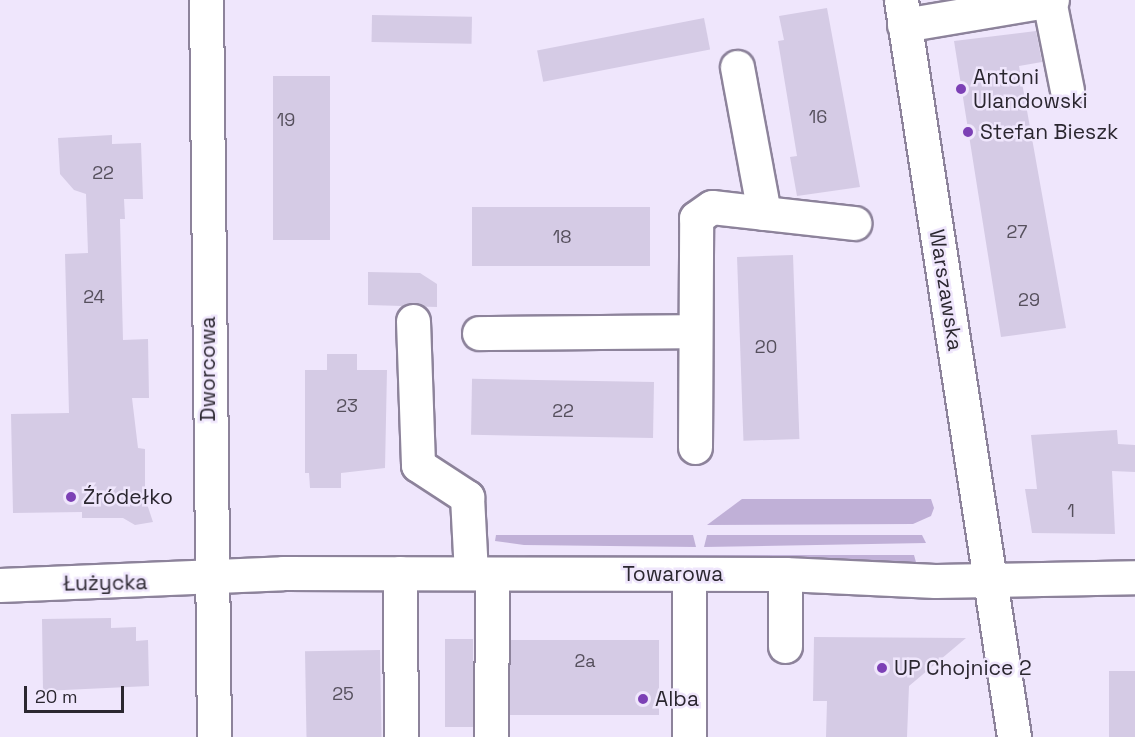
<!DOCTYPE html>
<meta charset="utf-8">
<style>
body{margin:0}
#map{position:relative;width:1135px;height:737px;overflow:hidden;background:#efe6fc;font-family:"Space Grotesk",sans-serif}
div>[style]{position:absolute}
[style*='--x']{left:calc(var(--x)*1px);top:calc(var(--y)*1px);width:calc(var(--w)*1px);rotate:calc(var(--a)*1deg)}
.green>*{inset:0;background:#c0b0d7}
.building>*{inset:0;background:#d5cbe5;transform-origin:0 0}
.roads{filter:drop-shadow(2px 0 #8d839b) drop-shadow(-2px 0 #8d839b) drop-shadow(0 2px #8d839b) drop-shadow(0 -2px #8d839b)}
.minor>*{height:33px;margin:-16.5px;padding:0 16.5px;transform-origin:16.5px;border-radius:16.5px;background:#fff}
.dots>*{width:16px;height:16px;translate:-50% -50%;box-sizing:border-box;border:3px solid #efe6fc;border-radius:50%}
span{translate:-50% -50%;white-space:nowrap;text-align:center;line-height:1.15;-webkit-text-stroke:5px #efe6fc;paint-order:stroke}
.number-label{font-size:18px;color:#56505d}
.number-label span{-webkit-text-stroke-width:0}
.poi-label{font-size:21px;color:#2b2730}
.left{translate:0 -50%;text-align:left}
.street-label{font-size:21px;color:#2b2730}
.scale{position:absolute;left:24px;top:686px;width:100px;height:27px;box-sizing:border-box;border:3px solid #2b2730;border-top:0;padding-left:8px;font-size:18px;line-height:21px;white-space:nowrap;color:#2b2730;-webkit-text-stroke:4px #efe6fc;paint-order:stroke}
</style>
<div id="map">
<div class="green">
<div style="clip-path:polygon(742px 499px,931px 499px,934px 508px,931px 516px,913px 524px,707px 525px)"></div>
<div style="clip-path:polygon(496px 535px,693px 535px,696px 547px,524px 545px,495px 541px)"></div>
<div style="clip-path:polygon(707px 535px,922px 535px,926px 543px,704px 547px)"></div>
<div style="clip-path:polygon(524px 555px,914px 555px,917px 566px,575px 565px)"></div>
</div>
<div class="building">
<div style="clip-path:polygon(827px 8px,860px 187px,797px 196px,790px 157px,797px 156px,778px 41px,784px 40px,779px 16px)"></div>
<div style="left:372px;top:15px;width:100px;height:27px;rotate:1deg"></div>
<div style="left:704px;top:18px;width:32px;height:170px;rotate:79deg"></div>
<div style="clip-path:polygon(1036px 31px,1042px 62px,1019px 66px,1066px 328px,1001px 337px,954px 41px)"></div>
<div style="left:330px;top:76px;width:164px;height:57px;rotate:90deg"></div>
<div style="clip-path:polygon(112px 135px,112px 144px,141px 143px,143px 199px,124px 199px,125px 219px,120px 219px,123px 340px,148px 339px,149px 398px,132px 398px,138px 448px,145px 449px,145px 498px,153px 522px,135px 525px,123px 518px,82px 518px,82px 512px,13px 513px,11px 414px,69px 413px,65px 254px,88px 253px,86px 194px,74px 190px,60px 174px,58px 138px)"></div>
<div style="left:472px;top:207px;width:178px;height:59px"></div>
<div style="left:793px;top:255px;width:184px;height:56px;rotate:88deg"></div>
<div style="clip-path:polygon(368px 272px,420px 273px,437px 284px,437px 307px,368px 305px)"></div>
<div style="clip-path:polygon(327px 354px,357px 354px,357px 370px,387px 370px,385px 468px,341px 473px,341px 488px,310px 488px,309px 473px,305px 473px,305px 370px,327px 370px)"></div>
<div style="left:654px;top:382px;width:56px;height:182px;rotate:91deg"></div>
<div style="clip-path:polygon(1117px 430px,1118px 444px,1135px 445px,1135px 472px,1112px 471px,1115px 534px,1032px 533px,1025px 489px,1037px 489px,1031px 435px)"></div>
<div style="clip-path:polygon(111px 618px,111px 628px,136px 627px,136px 641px,148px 640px,149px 686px,43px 691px,42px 619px)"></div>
<div style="clip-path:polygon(814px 637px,966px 638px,909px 686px,907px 737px,826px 737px,827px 701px,813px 701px)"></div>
<div style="left:445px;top:639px;width:28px;height:88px"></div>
<div style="left:510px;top:640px;width:149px;height:75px"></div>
<div style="left:380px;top:650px;width:87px;height:75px;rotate:89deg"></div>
<div style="left:1109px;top:671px;width:26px;height:66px"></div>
</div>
<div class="roads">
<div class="minor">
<div style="--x:206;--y:0;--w:737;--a:89.38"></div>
<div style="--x:901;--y:0;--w:746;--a:81.28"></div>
<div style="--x:1049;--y:0;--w:92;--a:78.7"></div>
<div style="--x:904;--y:25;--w:150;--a:-9.6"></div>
<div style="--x:737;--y:67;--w:148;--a:79.5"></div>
<div style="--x:764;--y:213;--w:91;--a:6.3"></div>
<div style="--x:413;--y:321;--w:144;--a:88"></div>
<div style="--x:418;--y:465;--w:59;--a:33.1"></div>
<div style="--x:467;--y:497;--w:76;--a:87"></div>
<div style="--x:479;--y:333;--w:215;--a:-0.5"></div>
<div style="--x:695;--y:447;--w:229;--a:-89.7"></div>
<div style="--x:696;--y:218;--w:19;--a:-35"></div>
<div style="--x:712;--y:207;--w:52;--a:6.6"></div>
<div style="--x:400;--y:573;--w:164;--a:89.7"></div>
<div style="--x:785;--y:574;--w:72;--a:90"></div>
<div style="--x:0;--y:585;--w:283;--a:-2.4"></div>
<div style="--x:283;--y:573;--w:502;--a:0.11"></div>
<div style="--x:785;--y:574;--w:150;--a:2.7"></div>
<div style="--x:935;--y:581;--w:200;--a:-1.1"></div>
<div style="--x:491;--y:737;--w:163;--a:-89.6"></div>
<div style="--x:689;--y:737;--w:163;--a:-90"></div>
</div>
</div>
<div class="dots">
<div style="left:961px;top:89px;background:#7c40b5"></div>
<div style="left:968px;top:132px;background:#7c40b5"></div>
<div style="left:71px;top:497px;background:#7c40b5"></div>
<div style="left:882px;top:668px;background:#7c40b5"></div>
<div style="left:643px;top:699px;background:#7c40b5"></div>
</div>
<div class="number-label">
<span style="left:818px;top:117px">16</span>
<span style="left:286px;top:120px">19</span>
<span style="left:103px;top:173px">22</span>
<span style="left:1017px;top:232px">27</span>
<span style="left:562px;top:237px">18</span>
<span style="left:94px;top:297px">24</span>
<span style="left:1029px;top:300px">29</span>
<span style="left:766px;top:347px">20</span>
<span style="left:347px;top:406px">23</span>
<span style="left:563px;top:411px">22</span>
<span style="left:1071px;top:511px">1</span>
<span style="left:585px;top:661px">2a</span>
<span style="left:343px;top:694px">25</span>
</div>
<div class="poi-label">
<span class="left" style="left:973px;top:89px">Antoni<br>Ulandowski</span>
<span class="left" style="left:980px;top:132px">Stefan Bieszk</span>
<span class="left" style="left:83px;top:497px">Źródełko</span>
<span class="left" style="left:894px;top:668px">UP Chojnice 2</span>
<span class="left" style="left:655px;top:699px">Alba</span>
</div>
<div class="street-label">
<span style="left:946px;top:290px;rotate:81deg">Warszawska</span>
<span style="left:208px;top:369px;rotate:-90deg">Dworcowa</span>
<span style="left:673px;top:574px">Towarowa</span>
<span style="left:105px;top:583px;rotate:-1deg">Łużycka</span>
</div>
<div class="scale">20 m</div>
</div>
